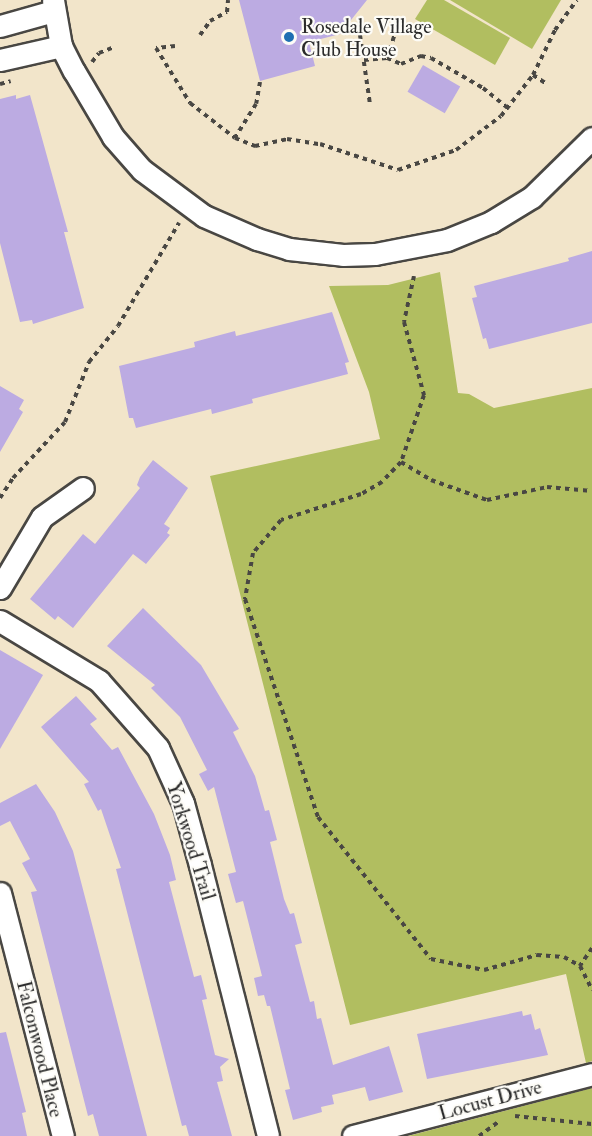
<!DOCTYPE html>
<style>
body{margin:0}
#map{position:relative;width:592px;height:1136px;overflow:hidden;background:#f2e5ca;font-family:"IM FELL Double Pica",serif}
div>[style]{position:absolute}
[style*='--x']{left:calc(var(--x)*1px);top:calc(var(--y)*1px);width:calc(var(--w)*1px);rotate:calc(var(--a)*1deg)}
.green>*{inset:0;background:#b1be60}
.building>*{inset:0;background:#bcabe2;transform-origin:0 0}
.path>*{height:4px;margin-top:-2px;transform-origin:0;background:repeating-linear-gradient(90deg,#494743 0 4.5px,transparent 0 9px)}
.roads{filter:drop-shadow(2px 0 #494743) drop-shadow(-2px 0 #494743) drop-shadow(0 2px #494743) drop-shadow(0 -2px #494743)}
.minor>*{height:21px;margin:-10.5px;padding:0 10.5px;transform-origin:10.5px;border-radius:10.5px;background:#fff}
.dots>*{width:16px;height:16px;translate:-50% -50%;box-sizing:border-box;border:3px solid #fdfcf7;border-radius:50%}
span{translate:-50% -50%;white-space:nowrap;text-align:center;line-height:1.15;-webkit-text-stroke:4.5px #fdfcf7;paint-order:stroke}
.poi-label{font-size:20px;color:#2b2b2b}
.left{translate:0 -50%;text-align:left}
.street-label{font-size:20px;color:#2b2b2b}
</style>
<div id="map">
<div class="green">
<div style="clip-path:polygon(427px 0,444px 0,510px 38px,495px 65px,415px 19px)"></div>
<div style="clip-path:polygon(450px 0,561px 0,532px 49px)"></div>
<div style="clip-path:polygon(440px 272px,458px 393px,469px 394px,494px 408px,592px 388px,592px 1061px,586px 1063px,566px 974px,350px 1025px,210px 476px,380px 439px,369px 392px,329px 286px,388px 285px)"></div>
<div style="clip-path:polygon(592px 1088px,592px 1136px,408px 1136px)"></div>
</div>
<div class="building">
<div style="clip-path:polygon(239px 0,367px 0,347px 25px,348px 32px,309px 42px,315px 66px,260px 81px)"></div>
<div style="left:423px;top:65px;width:43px;height:31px;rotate:30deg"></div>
<div style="clip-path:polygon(16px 95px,16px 99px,30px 95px,68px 232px,64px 232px,84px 308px,33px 324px,32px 320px,20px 322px,0 243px,0 99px)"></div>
<div style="clip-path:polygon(592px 251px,592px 323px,489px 349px,486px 338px,483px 339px,472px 298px,477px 297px,474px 286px,569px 261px,568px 258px)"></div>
<div style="clip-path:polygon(332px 312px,349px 362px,345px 363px,348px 374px,252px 399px,253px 403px,212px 414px,211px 409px,136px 428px,133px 418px,129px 418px,119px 366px,195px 347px,194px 342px,235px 331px,236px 336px)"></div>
<div style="clip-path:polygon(0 386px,24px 400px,19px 409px,23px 412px,0 452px)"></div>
<div style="clip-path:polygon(153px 460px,188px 488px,164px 524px,170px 528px,167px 533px,170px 535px,146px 564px,133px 554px,73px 628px,58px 616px,55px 620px,30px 599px,83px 534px,95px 544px,140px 488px,137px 485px,140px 477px)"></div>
<div style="clip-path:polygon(143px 608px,201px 665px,239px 729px,233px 732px,255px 776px,265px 811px,269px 810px,277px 840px,270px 842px,284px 899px,290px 914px,294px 913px,302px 943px,295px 945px,310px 1002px,314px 1001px,317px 1019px,321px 1018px,333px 1065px,389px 1046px,403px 1092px,369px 1101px,365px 1087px,332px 1095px,334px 1104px,321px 1107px,322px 1112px,293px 1120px,285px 1090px,290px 1089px,270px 1006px,267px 1006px,264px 995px,258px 996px,254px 978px,262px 976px,243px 901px,236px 903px,228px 874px,236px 872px,214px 787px,208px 791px,199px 774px,207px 770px,180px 717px,151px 688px,155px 685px,107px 646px)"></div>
<div style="clip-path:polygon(0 650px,43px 675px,0 749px)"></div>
<div style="clip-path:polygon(76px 696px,97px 719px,90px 724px,112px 750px,118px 747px,154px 814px,170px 855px,176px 880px,169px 882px,194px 977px,201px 975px,207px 999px,202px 1000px,215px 1055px,229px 1059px,220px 1067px,223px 1081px,217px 1082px,232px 1136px,189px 1136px,186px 1125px,182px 1126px,116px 869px,121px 868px,101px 809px,98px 811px,84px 784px,89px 782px,41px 727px)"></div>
<div style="clip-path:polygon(36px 784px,55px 812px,73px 851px,147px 1136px,99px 1136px,93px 1114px,88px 1116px,31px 892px,37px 891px,22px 863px,30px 859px,10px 821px,0 826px,0 803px)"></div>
<div style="clip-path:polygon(522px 1011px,523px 1016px,531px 1014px,535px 1030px,540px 1028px,548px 1055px,427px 1079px,417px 1034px)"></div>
<div style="clip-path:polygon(6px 1032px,26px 1112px,22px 1113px,27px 1136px,0 1136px,0 1033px)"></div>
</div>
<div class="path">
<div style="--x:200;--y:35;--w:17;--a:-54"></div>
<div style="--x:210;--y:21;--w:19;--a:-28"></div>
<div style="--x:227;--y:12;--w:12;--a:-85"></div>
<div style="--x:360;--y:35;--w:70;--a:81.8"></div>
<div style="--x:175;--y:46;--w:19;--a:174"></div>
<div style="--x:156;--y:48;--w:65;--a:58.3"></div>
<div style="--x:190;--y:103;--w:57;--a:37.9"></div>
<div style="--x:387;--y:58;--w:33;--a:-72"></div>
<div style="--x:364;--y:60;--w:23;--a:-5"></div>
<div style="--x:387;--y:58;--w:15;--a:23"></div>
<div style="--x:401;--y:64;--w:22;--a:-22"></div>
<div style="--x:421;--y:56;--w:10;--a:11"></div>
<div style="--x:431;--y:58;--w:60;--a:30"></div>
<div style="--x:483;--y:88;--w:33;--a:39"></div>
<div style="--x:92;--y:62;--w:11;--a:-52"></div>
<div style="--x:99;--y:53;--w:14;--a:-21"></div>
<div style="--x:533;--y:75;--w:17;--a:33"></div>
<div style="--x:260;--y:82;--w:22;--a:100"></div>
<div style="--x:256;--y:104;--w:40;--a:122"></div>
<div style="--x:235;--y:138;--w:22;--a:22"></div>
<div style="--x:255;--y:146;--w:33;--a:-12"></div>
<div style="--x:287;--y:139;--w:33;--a:9"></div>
<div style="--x:320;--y:144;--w:82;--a:18.4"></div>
<div style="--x:398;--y:170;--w:61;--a:-19"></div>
<div style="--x:456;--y:150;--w:56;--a:-37.1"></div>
<div style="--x:501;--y:116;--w:52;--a:-52"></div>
<div style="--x:533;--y:75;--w:50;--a:-63.9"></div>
<div style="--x:555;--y:30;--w:37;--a:-54"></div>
<div style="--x:0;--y:84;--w:11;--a:-15"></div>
<div style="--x:414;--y:276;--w:47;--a:102.3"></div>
<div style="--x:404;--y:322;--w:76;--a:74.7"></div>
<div style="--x:424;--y:395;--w:71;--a:108.9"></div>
<div style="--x:401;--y:462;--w:28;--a:134"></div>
<div style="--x:382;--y:482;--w:24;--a:150"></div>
<div style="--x:361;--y:494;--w:84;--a:162"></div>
<div style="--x:281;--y:520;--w:43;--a:130.3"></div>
<div style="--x:253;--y:553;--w:47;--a:99.9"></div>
<div style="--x:245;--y:599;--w:230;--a:71.5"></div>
<div style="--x:318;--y:817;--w:181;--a:51.5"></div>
<div style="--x:431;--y:959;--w:54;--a:11.7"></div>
<div style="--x:484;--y:970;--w:55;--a:-15.8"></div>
<div style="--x:537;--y:955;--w:27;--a:4"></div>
<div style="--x:564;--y:957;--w:18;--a:29"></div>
<div style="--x:401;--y:462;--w:35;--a:31"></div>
<div style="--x:431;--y:480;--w:59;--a:19.7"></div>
<div style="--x:487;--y:500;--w:61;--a:-12.2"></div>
<div style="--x:547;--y:487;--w:45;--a:5.1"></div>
<div style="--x:0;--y:498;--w:24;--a:-57"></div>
<div style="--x:13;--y:478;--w:76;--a:-47.1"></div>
<div style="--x:65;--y:422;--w:65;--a:-68.2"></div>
<div style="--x:89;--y:362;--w:46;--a:-51.1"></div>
<div style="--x:118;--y:326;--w:120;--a:-59.4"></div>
<div style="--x:592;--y:948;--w:22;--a:124"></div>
<div style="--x:580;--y:966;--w:27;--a:63"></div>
<div style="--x:515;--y:1116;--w:77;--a:5.9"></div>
<div style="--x:479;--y:1136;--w:26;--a:-36"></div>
</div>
<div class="roads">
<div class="minor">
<div style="--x:53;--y:0;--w:47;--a:80.1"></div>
<div style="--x:61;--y:46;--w:28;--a:63"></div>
<div style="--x:74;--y:71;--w:77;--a:59.4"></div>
<div style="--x:113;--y:137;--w:44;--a:48.7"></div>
<div style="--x:142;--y:170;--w:77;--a:36.6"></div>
<div style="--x:204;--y:216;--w:58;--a:23.5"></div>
<div style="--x:257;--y:239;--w:34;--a:17"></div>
<div style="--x:289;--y:249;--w:54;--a:6.3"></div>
<div style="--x:343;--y:255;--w:32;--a:-2"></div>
<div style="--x:375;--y:254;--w:73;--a:-11"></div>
<div style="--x:447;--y:240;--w:48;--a:-22.2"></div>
<div style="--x:491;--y:222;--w:48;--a:-31.4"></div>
<div style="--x:532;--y:197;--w:84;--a:-44.5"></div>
<div style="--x:0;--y:26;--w:55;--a:-15.8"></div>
<div style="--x:0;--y:60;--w:63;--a:-12.9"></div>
<div style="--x:0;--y:588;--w:82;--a:-59.4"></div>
<div style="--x:42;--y:517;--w:50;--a:-35.3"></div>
<div style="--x:0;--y:621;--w:116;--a:31.2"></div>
<div style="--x:99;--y:681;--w:89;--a:48.6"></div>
<div style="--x:158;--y:748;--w:60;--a:65.6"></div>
<div style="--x:183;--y:803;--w:64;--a:74.7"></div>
<div style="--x:200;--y:865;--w:279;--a:75.9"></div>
<div style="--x:0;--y:893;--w:251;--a:75.5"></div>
<div style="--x:353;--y:1136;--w:247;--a:-14.5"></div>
</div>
</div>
<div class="dots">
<div style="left:289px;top:37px;background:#1f6fb2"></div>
</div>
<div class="poi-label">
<span class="left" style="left:301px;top:38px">Rosedale Village<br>Club House</span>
</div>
<div class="street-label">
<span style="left:191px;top:841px;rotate:73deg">Yorkwood Trail</span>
<span style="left:40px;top:1049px;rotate:76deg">Falconwood Place</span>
<span style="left:490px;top:1100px;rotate:-15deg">Locust Drive</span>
</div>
</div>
